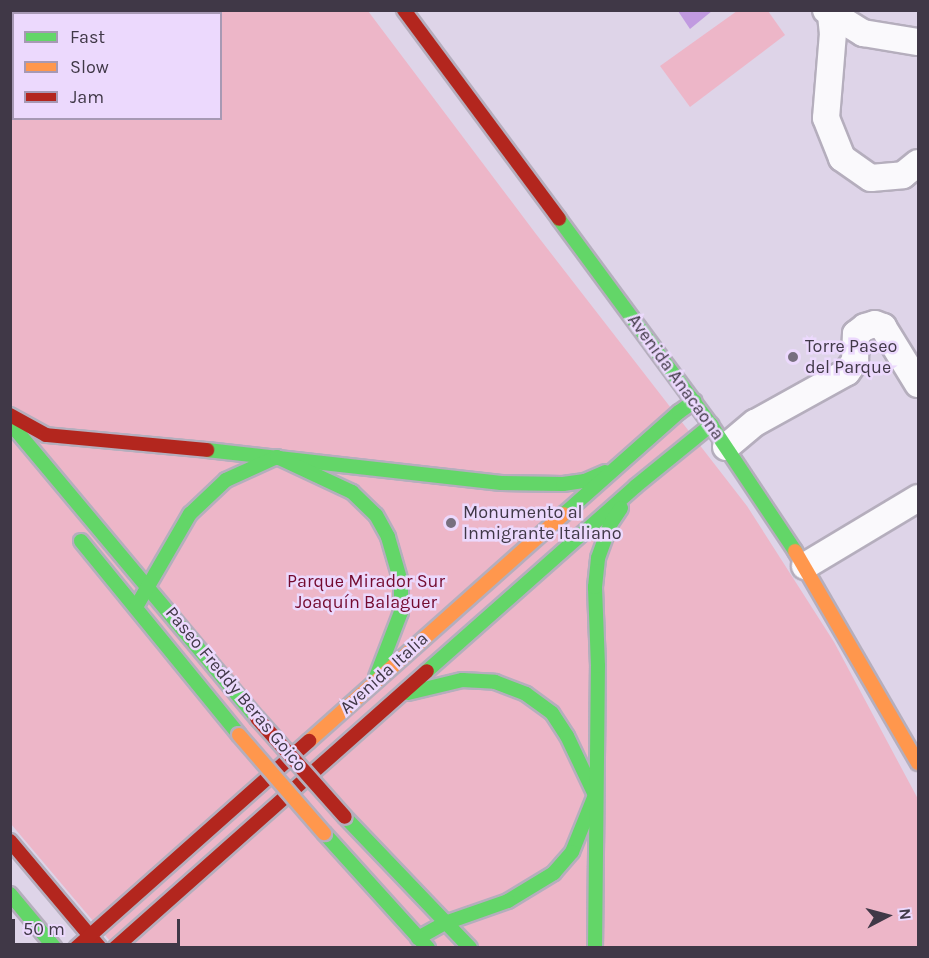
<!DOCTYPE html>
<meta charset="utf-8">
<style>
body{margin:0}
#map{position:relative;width:929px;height:958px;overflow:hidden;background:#ded4e8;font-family:Karla,sans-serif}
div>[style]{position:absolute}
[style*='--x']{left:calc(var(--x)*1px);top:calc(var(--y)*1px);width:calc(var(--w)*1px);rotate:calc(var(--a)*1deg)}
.green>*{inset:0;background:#edb6c8}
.water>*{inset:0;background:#c19ae0}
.roads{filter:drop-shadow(2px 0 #b5aebd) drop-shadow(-2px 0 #b5aebd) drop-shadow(0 2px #b5aebd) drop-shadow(0 -2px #b5aebd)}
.street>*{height:26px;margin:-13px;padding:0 13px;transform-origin:13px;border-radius:13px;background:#faf9fc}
.fast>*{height:14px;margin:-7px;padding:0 7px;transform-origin:7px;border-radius:7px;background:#63d668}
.slow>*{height:14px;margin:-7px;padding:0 7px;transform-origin:7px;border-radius:7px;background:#ff974d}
.jam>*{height:14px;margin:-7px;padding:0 7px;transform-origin:7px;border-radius:7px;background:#b3261e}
.bridges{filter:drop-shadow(2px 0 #b5aebd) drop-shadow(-2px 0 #b5aebd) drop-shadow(0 2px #b5aebd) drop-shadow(0 -2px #b5aebd)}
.slow-bridge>*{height:14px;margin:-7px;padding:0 7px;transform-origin:7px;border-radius:7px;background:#ff974d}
.jam-bridge>*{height:14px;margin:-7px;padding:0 7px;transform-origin:7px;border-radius:7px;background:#b3261e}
.dots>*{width:16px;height:16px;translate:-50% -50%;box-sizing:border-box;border:3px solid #ecd9fd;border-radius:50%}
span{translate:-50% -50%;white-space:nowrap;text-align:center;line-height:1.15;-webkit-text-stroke:5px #ecd9fd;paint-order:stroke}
.poi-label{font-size:18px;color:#403847}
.left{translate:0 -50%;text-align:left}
.street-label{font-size:18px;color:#403847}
.park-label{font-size:18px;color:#730a2f}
.frame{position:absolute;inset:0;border:12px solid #403847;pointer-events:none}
.legend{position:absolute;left:12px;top:12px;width:210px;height:108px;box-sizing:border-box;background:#ecd9fd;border:2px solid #a799b4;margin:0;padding:8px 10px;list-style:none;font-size:18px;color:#403847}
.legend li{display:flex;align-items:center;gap:12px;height:30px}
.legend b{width:30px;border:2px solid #a799b4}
.north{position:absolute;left:857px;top:886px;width:60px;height:60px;-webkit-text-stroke:4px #ecd9fd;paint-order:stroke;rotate:84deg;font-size:16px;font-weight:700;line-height:24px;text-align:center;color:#403847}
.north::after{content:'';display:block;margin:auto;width:21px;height:27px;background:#403847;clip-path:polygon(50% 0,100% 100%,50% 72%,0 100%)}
.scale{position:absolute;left:12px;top:919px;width:168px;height:27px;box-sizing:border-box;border:3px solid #403847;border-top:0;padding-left:8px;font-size:18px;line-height:21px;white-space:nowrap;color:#403847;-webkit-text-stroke:4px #ecd9fd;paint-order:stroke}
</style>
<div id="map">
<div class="green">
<div style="clip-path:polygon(evenodd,10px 11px,368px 11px,536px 234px,747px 506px,834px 642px,918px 799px,918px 947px,115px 947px,11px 824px,10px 11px,14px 14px,220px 14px,220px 118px,14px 118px,14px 14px)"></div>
<div style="clip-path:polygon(737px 11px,768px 11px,785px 35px,690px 107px,660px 66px)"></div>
</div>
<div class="water">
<div style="clip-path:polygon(678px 11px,712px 11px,690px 29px)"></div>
</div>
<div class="roads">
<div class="street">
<div style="--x:826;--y:10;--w:44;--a:31.9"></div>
<div style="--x:863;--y:33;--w:56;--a:9.3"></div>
<div style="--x:831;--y:15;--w:18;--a:84"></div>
<div style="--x:833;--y:33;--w:85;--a:94.7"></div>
<div style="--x:826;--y:118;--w:43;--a:68.2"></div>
<div style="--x:842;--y:158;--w:35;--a:35"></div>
<div style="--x:871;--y:178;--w:32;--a:-5"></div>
<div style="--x:903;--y:175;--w:19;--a:-39"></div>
<div style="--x:726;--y:447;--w:38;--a:-40"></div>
<div style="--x:755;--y:423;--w:105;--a:-29"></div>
<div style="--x:847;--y:372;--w:14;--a:-54"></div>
<div style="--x:855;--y:361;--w:27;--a:-88"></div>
<div style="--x:856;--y:334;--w:11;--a:-38"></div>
<div style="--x:865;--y:327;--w:10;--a:-17"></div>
<div style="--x:875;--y:324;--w:9;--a:21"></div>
<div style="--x:883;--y:327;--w:67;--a:58.4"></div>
<div style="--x:805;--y:566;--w:132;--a:-31"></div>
</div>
<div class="fast">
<div style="--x:559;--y:219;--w:256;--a:53.6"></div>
<div style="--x:711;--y:425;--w:151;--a:56.3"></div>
<div style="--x:10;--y:423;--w:385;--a:50.1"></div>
<div style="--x:207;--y:450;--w:296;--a:6.4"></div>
<div style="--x:501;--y:483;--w:62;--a:0.9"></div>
<div style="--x:563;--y:484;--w:22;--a:-8"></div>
<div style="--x:585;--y:481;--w:22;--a:-24"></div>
<div style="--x:564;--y:514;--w:154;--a:-41.6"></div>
<div style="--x:679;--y:412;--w:19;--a:-35"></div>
<div style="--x:81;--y:541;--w:250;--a:50.8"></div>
<div style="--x:136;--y:607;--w:108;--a:-59.9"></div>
<div style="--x:190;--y:514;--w:50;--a:-43.4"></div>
<div style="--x:226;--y:480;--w:56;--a:-24.3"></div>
<div style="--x:277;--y:457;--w:83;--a:25"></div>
<div style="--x:352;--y:492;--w:33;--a:44"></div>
<div style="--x:376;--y:515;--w:25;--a:61"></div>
<div style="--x:388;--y:537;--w:47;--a:73.9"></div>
<div style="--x:401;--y:582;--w:30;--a:90"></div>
<div style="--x:401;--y:612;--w:70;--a:111"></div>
<div style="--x:427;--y:671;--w:279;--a:-41.5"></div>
<div style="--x:636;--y:486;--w:97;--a:-39.1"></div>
<div style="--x:408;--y:693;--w:56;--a:-13.5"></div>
<div style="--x:462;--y:680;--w:33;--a:3"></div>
<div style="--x:495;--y:682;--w:33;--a:21"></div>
<div style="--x:526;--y:694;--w:32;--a:36"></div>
<div style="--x:552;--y:713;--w:27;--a:57"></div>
<div style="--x:567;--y:736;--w:65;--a:64.6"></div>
<div style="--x:595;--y:795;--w:61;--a:112"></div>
<div style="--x:572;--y:852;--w:28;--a:131"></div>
<div style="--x:554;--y:873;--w:54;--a:148.7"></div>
<div style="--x:508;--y:901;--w:67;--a:160.8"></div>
<div style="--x:445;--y:923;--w:31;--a:151"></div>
<div style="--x:345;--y:817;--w:181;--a:46.3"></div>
<div style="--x:324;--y:833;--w:155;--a:47.9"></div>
<div style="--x:10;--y:894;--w:70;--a:50.2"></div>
<div style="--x:595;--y:948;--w:282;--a:-89.4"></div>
<div style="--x:598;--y:666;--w:79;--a:-92.2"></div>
<div style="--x:595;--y:587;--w:29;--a:-84"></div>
<div style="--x:598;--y:558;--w:37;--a:-70"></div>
<div style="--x:611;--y:523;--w:18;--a:-56"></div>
</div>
<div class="slow">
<div style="--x:795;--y:551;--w:245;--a:59.9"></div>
<div style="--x:309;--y:741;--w:341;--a:-41.7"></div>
</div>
<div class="jam">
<div style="--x:404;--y:10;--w:260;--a:53.4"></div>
<div style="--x:10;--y:415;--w:41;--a:29.1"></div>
<div style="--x:46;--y:435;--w:162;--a:5.3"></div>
<div style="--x:10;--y:841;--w:140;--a:49.9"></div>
<div style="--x:76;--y:948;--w:312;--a:-41.6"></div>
<div style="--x:115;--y:948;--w:417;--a:-41.6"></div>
</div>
</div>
<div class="bridges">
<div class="slow-bridge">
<div style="--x:239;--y:735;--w:130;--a:49.1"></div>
</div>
<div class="jam-bridge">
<div style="--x:257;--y:718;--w:132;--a:48.4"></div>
</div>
</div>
<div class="dots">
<div style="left:793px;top:357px;background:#776f7f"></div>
<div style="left:451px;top:523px;background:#776f7f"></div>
</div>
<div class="poi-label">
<span class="left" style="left:805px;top:357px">Torre Paseo<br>del Parque</span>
<span class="left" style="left:463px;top:523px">Monumento al<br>Inmigrante Italiano</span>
</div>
<div class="street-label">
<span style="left:676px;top:377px;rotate:54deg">Avenida Anacaona</span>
<span style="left:384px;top:673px;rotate:-42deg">Avenida Italia</span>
<span style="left:236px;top:689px;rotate:50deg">Paseo Freddy Beras Goico</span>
</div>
<div class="park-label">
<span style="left:366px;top:592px">Parque Mirador Sur<br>Joaquín Balaguer</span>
</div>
<div class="frame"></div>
<ul class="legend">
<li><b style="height:8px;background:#63d668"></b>Fast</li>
<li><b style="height:8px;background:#ff974d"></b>Slow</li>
<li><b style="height:8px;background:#b3261e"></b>Jam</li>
</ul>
<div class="north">N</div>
<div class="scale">50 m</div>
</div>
